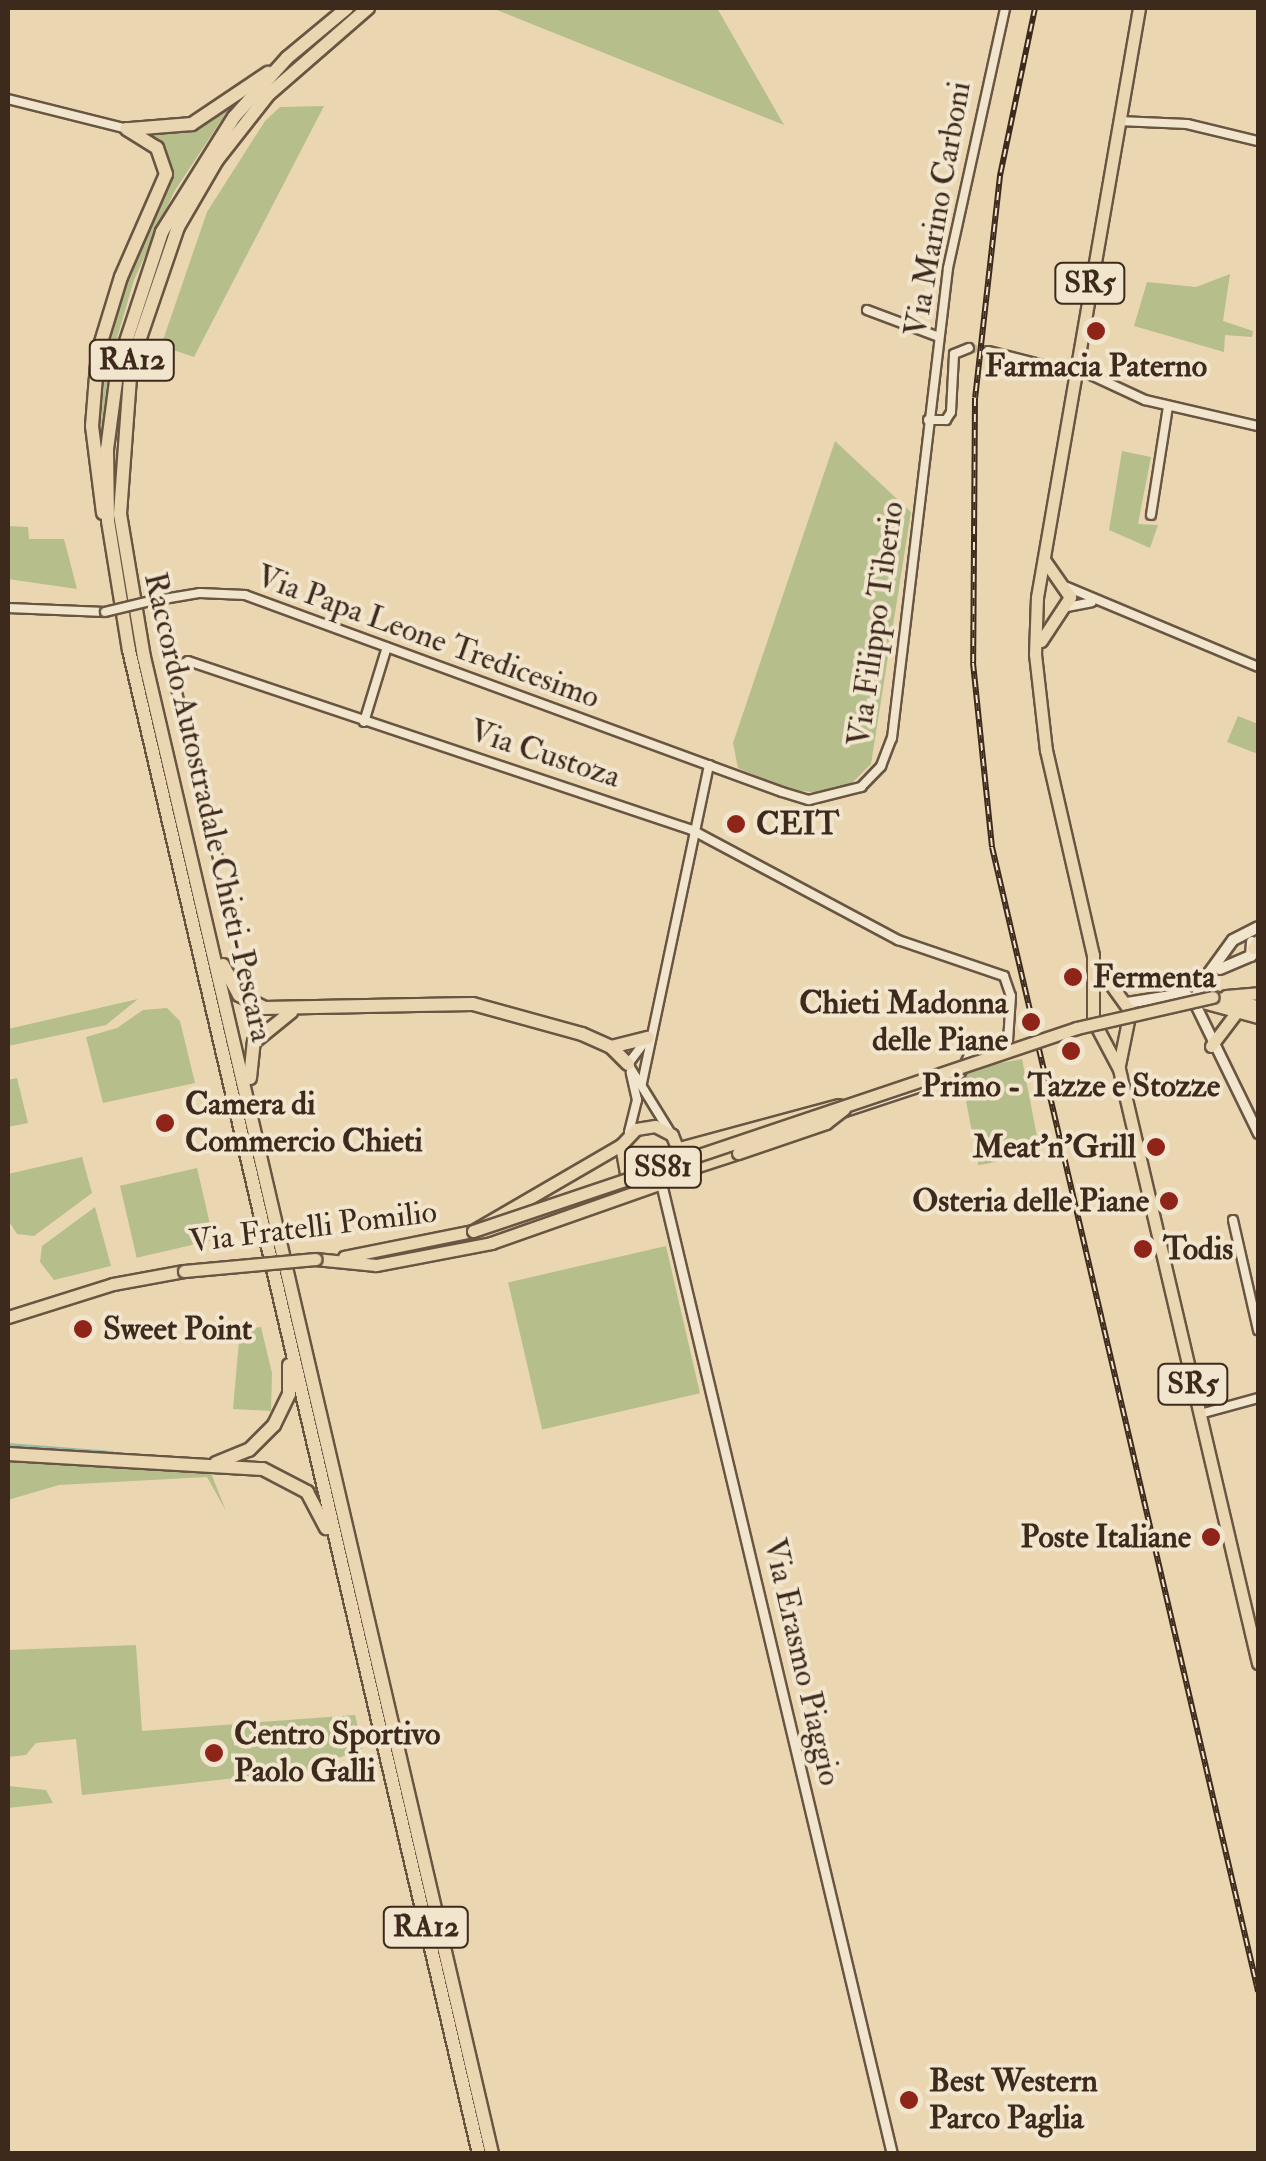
<!DOCTYPE html>
<style>
body{margin:0}
#map{position:relative;width:1266px;height:2161px;overflow:hidden;background:#ead7b2;font-family:"IM FELL Double Pica",serif}
div>[style]{position:absolute}
[style*='--x']{left:calc(var(--x)*1px);top:calc(var(--y)*1px);width:calc(var(--w)*1px);rotate:calc(var(--a)*1deg)}
.green>*{inset:0;background:#b6be8c;transform-origin:0 0}
.stream>*{height:2.5px;margin:-1.25px;padding:0 1.25px;transform-origin:1.25px;border-radius:1.25px;background:#99baa7}
.minor-tunnel>*{height:8px;margin-top:-4px;transform-origin:0;background:repeating-linear-gradient(90deg,#c8b494 0 8px,transparent 0 12px)}
.roads{filter:drop-shadow(2px 0 #695542) drop-shadow(-2px 0 #695542) drop-shadow(0 2px #695542) drop-shadow(0 -2px #695542)}
.minor>*{height:8px;margin:-4px;padding:0 4px;transform-origin:4px;border-radius:4px;background:#f1e5cd}
.tertiary>*{height:9px;margin:-4.5px;padding:0 4.5px;transform-origin:4.5px;border-radius:4.5px;background:#f1e5cd}
.secondary>*{height:10px;margin:-5px;padding:0 5px;transform-origin:5px;border-radius:5px;background:#f1e5cd}
.primary>*{height:11px;margin:-5.5px;padding:0 5.5px;transform-origin:5.5px;border-radius:5.5px;background:#ead7b2}
.motorway>*{height:12px;margin:-6px;padding:0 6px;transform-origin:6px;border-radius:6px;background:#ead7b2}
.rail>*{height:6px;margin-top:-3px;transform-origin:0;background:repeating-linear-gradient(90deg,#f1e5cd 0 8px,#3e2a1d 0 16px);box-sizing:border-box;border-block:2px solid #3e2a1d}
.bridges{filter:drop-shadow(2px 0 #695542) drop-shadow(-2px 0 #695542) drop-shadow(0 2px #695542) drop-shadow(0 -2px #695542)}
.minor-bridge>*{height:8px;margin:-4px;padding:0 4px;transform-origin:4px;border-radius:4px;background:#f1e5cd}
.primary-bridge>*{height:11px;margin:-5.5px;padding:0 5.5px;transform-origin:5.5px;border-radius:5.5px;background:#ead7b2}
.dots>*{width:28px;height:28px;translate:-50% -50%;box-sizing:border-box;border:5px solid #f1e5cd;border-radius:50%}
span{translate:-50% -50%;white-space:nowrap;text-align:center;line-height:1.15;-webkit-text-stroke:8px #f1e5cd;paint-order:stroke}
.shield-label span{padding:2px 8px;background:#f1e5cd;border:2px solid;border-radius:8px;-webkit-text-stroke-width:0}
.shield-label{font-size:30px;color:#3e2a1d;font-weight:700}
.street-label{font-size:32px;color:#3e2a1d}
.poi-label{font-size:32px;color:#3e2a1d;font-weight:700}
.left{translate:0 -50%;text-align:left}
.right{translate:-100% -50%;text-align:right}
.frame{position:absolute;inset:0;border:10px solid #3e2a1d;pointer-events:none}
</style>
<div id="map">
<div class="green">
<div style="clip-path:polygon(492px 8px,717px 8px,784px 125px)"></div>
<div style="clip-path:polygon(324px 106px,194px 357px,161px 346px,207px 212px,265px 121px,280px 107px)"></div>
<div style="clip-path:polygon(230px 107px,174px 192px,134px 280px,113px 352px,100px 455px,95px 407px,110px 317px,167px 186px,147px 135px,193px 127px)"></div>
<div style="clip-path:polygon(1230px 274px,1223px 321px,1253px 331px,1252px 337px,1225px 335px,1224px 352px,1134px 326px,1147px 282px,1196px 287px)"></div>
<div style="clip-path:polygon(835px 441px,911px 512px,871px 764px,851px 784px,819px 793px,787px 789px,738px 768px,733px 743px)"></div>
<div style="clip-path:polygon(1122px 451px,1151px 457px,1138px 524px,1158px 525px,1150px 548px,1109px 530px)"></div>
<div style="clip-path:polygon(8px 526px,28px 527px,29px 539px,64px 539px,77px 589px,8px 579px)"></div>
<div style="clip-path:polygon(1238px 716px,1258px 724px,1258px 754px,1227px 742px)"></div>
<div style="clip-path:polygon(138px 999px,106px 1025px,8px 1046px,8px 1029px)"></div>
<div style="clip-path:polygon(167px 1008px,180px 1021px,195px 1083px,103px 1103px,86px 1037px,117px 1028px,143px 1010px)"></div>
<div style="left:1022px;top:1059px;width:96px;height:63px;rotate:79deg"></div>
<div style="clip-path:polygon(17px 1078px,28px 1123px,8px 1127px,8px 1080px)"></div>
<div style="clip-path:polygon(82px 1157px,92px 1193px,34px 1236px,17px 1234px,8px 1220px,8px 1174px)"></div>
<div style="left:197px;top:1168px;width:74px;height:79px;rotate:77deg"></div>
<div style="clip-path:polygon(95px 1207px,111px 1266px,54px 1280px,40px 1262px,42px 1246px)"></div>
<div style="left:666px;top:1246px;width:151px;height:162px;rotate:77deg"></div>
<div style="clip-path:polygon(261px 1327px,272px 1373px,271px 1411px,233px 1409px,240px 1330px)"></div>
<div style="clip-path:polygon(8px 1460px,209px 1468px,226px 1511px,207px 1477px,59px 1485px,8px 1500px)"></div>
<div style="clip-path:polygon(136px 1645px,142px 1731px,355px 1715px,363px 1748px,309px 1770px,82px 1795px,76px 1739px,36px 1743px,26px 1755px,8px 1757px,8px 1650px)"></div>
<div style="clip-path:polygon(8px 1786px,46px 1790px,53px 1803px,8px 1808px)"></div>
</div>
<div class="stream">
<div style="--x:8;--y:1444;--w:104;--a:4.4"></div>
</div>
<div class="minor-tunnel">
<div style="--x:969;--y:348;--w:19;--a:9"></div>
</div>
<div class="roads">
<div class="minor">
<div style="--x:8;--y:99;--w:123;--a:14.1"></div>
<div style="--x:1119;--y:121;--w:68;--a:2.5"></div>
<div style="--x:1187;--y:124;--w:73;--a:13.5"></div>
<div style="--x:867;--y:310;--w:77;--a:20.6"></div>
<div style="--x:988;--y:351;--w:90;--a:14.2"></div>
<div style="--x:1076;--y:368;--w:76;--a:24.9"></div>
<div style="--x:1145;--y:400;--w:116;--a:13"></div>
<div style="--x:928;--y:420;--w:18;--a:0"></div>
<div style="--x:946;--y:420;--w:9;--a:-58"></div>
<div style="--x:951;--y:412;--w:58;--a:-87"></div>
<div style="--x:954;--y:354;--w:16;--a:-22"></div>
<div style="--x:1151;--y:515;--w:110;--a:-81.1"></div>
<div style="--x:1067;--y:587;--w:207;--a:22.7"></div>
<div style="--x:146;--y:602;--w:55;--a:-9.5"></div>
<div style="--x:200;--y:593;--w:45;--a:2.5"></div>
<div style="--x:245;--y:595;--w:572;--a:20.15"></div>
<div style="--x:782;--y:792;--w:28;--a:17"></div>
<div style="--x:809;--y:800;--w:54;--a:-14"></div>
<div style="--x:861;--y:787;--w:29;--a:-46"></div>
<div style="--x:881;--y:766;--w:30;--a:-69"></div>
<div style="--x:892;--y:738;--w:473;--a:-83.2"></div>
<div style="--x:948;--y:268;--w:266;--a:-77.6"></div>
<div style="--x:1067;--y:607;--w:25;--a:-11"></div>
<div style="--x:8;--y:608;--w:97;--a:2.4"></div>
<div style="--x:364;--y:722;--w:78;--a:-73"></div>
<div style="--x:218;--y:858;--w:175;--a:-103.9"></div>
<div style="--x:176;--y:688;--w:22;--a:-82"></div>
<div style="--x:179;--y:666;--w:10;--a:-29"></div>
<div style="--x:188;--y:661;--w:532;--a:18.54"></div>
<div style="--x:692;--y:830;--w:234;--a:28.1"></div>
<div style="--x:898;--y:940;--w:112;--a:18.8"></div>
<div style="--x:1004;--y:976;--w:21;--a:71"></div>
<div style="--x:1011;--y:996;--w:45;--a:93.8"></div>
<div style="--x:1008;--y:1041;--w:40;--a:162"></div>
<div style="--x:970;--y:1053;--w:23;--a:115"></div>
<div style="--x:960;--y:1074;--w:124;--a:161.7"></div>
<div style="--x:628;--y:1064;--w:80;--a:58.3"></div>
<div style="--x:628;--y:1064;--w:30;--a:-53"></div>
<div style="--x:642;--y:1083;--w:325;--a:-78.1"></div>
<div style="--x:629;--y:1132;--w:33;--a:-76"></div>
<div style="--x:637;--y:1100;--w:28;--a:-103"></div>
<div style="--x:1233;--y:1220;--w:113;--a:77.2"></div>
<div style="--x:1200;--y:1414;--w:60;--a:-15.4"></div>
</div>
<div class="tertiary">
<div style="--x:1193;--y:1000;--w:148;--a:64"></div>
<div style="--x:661;--y:1183;--w:998;--a:76.62"></div>
</div>
<div class="secondary">
<div style="--x:1220;--y:969;--w:34;--a:-23"></div>
<div style="--x:1251;--y:956;--w:14;--a:-86"></div>
<div style="--x:1201;--y:984;--w:54;--a:-54"></div>
<div style="--x:1233;--y:940;--w:28;--a:-27"></div>
<div style="--x:1183;--y:994;--w:14;--a:-65"></div>
<div style="--x:1189;--y:981;--w:12;--a:14"></div>
<div style="--x:1127;--y:1003;--w:57;--a:-9.1"></div>
<div style="--x:1183;--y:994;--w:13;--a:27"></div>
<div style="--x:1195;--y:1000;--w:17;--a:-69"></div>
</div>
<div class="primary">
<div style="--x:1139;--y:8;--w:598;--a:99.82"></div>
<div style="--x:1037;--y:597;--w:57;--a:92"></div>
<div style="--x:1035;--y:654;--w:97;--a:83.5"></div>
<div style="--x:1046;--y:750;--w:210;--a:77.1"></div>
<div style="--x:1093;--y:955;--w:65;--a:90"></div>
<div style="--x:1093;--y:1020;--w:55;--a:62"></div>
<div style="--x:1119;--y:1069;--w:610;--a:76.83"></div>
<div style="--x:1041;--y:641;--w:53;--a:-56.6"></div>
<div style="--x:1070;--y:597;--w:44;--a:-124.8"></div>
<div style="--x:1253;--y:948;--w:9;--a:-54"></div>
<div style="--x:1099;--y:968;--w:53;--a:54.2"></div>
<div style="--x:1130;--y:1011;--w:55;--a:101.5"></div>
<div style="--x:1226;--y:996;--w:32;--a:-5"></div>
<div style="--x:1212;--y:997;--w:47;--a:11.1"></div>
<div style="--x:1195;--y:1000;--w:65;--a:15.1"></div>
<div style="--x:1211;--y:1046;--w:39;--a:-53"></div>
<div style="--x:679;--y:1148;--w:165;--a:-15.1"></div>
<div style="--x:673;--y:1174;--w:68;--a:-17.9"></div>
<div style="--x:344;--y:1257;--w:132;--a:-11.4"></div>
<div style="--x:473;--y:1231;--w:171;--a:-30.2"></div>
<div style="--x:315;--y:1259;--w:61;--a:5.6"></div>
<div style="--x:376;--y:1265;--w:117;--a:-10.8"></div>
<div style="--x:491;--y:1243;--w:180;--a:-19.4"></div>
<div style="--x:661;--y:1183;--w:34;--a:-56"></div>
<div style="--x:680;--y:1155;--w:22;--a:-112"></div>
<div style="--x:672;--y:1135;--w:19;--a:-152"></div>
<div style="--x:655;--y:1126;--w:19;--a:171"></div>
<div style="--x:636;--y:1129;--w:22;--a:133"></div>
<div style="--x:621;--y:1145;--w:29;--a:80"></div>
<div style="--x:626;--y:1174;--w:20;--a:30"></div>
<div style="--x:8;--y:1317;--w:110;--a:-17.4"></div>
<div style="--x:113;--y:1284;--w:72;--a:-10.4"></div>
</div>
<div class="motorway">
<div style="--x:347;--y:8;--w:78;--a:140.2"></div>
<div style="--x:287;--y:58;--w:79;--a:131.9"></div>
<div style="--x:234;--y:117;--w:136;--a:122.1"></div>
<div style="--x:162;--y:232;--w:141;--a:108.2"></div>
<div style="--x:118;--y:366;--w:84;--a:97.5"></div>
<div style="--x:107;--y:449;--w:72;--a:89.2"></div>
<div style="--x:108;--y:521;--w:131;--a:80.8"></div>
<div style="--x:129;--y:650;--w:1544;--a:76.9"></div>
<div style="--x:368;--y:8;--w:133;--a:139"></div>
<div style="--x:268;--y:95;--w:83;--a:128.1"></div>
<div style="--x:217;--y:160;--w:78;--a:120.2"></div>
<div style="--x:178;--y:227;--w:145;--a:108.9"></div>
<div style="--x:131;--y:364;--w:150;--a:94.2"></div>
<div style="--x:120;--y:514;--w:145;--a:80.5"></div>
<div style="--x:144;--y:657;--w:1537;--a:76.91"></div>
<div style="--x:130;--y:129;--w:62;--a:-4.6"></div>
<div style="--x:192;--y:124;--w:92;--a:-33.9"></div>
<div style="--x:103;--y:513;--w:88;--a:-97.2"></div>
<div style="--x:92;--y:426;--w:74;--a:-85.4"></div>
<div style="--x:98;--y:352;--w:78;--a:-73"></div>
<div style="--x:121;--y:277;--w:112;--a:-66.4"></div>
<div style="--x:166;--y:174;--w:28;--a:-109"></div>
<div style="--x:157;--y:148;--w:36;--a:-148"></div>
<div style="--x:223;--y:965;--w:34;--a:62"></div>
<div style="--x:239;--y:995;--w:28;--a:27"></div>
<div style="--x:264;--y:1008;--w:209;--a:-1.1"></div>
<div style="--x:473;--y:1004;--w:113;--a:15.4"></div>
<div style="--x:582;--y:1034;--w:32;--a:24"></div>
<div style="--x:611;--y:1047;--w:24;--a:45"></div>
<div style="--x:611;--y:1047;--w:38;--a:-14"></div>
<div style="--x:250;--y:1078;--w:36;--a:-84"></div>
<div style="--x:254;--y:1042;--w:48;--a:-39"></div>
<div style="--x:8;--y:1454;--w:255;--a:3.4"></div>
<div style="--x:263;--y:1469;--w:50;--a:27.6"></div>
<div style="--x:307;--y:1492;--w:41;--a:62.2"></div>
<div style="--x:216;--y:1463;--w:35;--a:-22"></div>
<div style="--x:249;--y:1450;--w:35;--a:-45"></div>
<div style="--x:274;--y:1425;--w:34;--a:-64"></div>
<div style="--x:289;--y:1394;--w:29;--a:-90"></div>
</div>
</div>
<div class="rail">
<div style="--x:1035;--y:8;--w:172;--a:101.8"></div>
<div style="--x:1000;--y:176;--w:223;--a:96.4"></div>
<div style="--x:975;--y:398;--w:265;--a:90.4"></div>
<div style="--x:973;--y:663;--w:185;--a:84.1"></div>
<div style="--x:992;--y:847;--w:1175;--a:76.91"></div>
</div>
<div class="bridges">
<div class="minor-bridge">
<div style="--x:105;--y:612;--w:42;--a:-13.7"></div>
</div>
<div class="primary-bridge">
<div style="--x:738;--y:1153;--w:93;--a:-18.8"></div>
<div style="--x:826;--y:1123;--w:23;--a:-38"></div>
<div style="--x:473;--y:1231;--w:637;--a:-18.58"></div>
<div style="--x:1077;--y:1028;--w:139;--a:-12.9"></div>
<div style="--x:184;--y:1271;--w:132;--a:-5.2"></div>
</div>
</div>
<div class="dots">
<div style="left:1096px;top:331px;background:#8f2418"></div>
<div style="left:736px;top:824px;background:#8f2418"></div>
<div style="left:1073px;top:977px;background:#8f2418"></div>
<div style="left:1031px;top:1022px;background:#8f2418"></div>
<div style="left:1071px;top:1051px;background:#8f2418"></div>
<div style="left:165px;top:1123px;background:#8f2418"></div>
<div style="left:1156px;top:1147px;background:#8f2418"></div>
<div style="left:1169px;top:1201px;background:#8f2418"></div>
<div style="left:1143px;top:1249px;background:#8f2418"></div>
<div style="left:83px;top:1329px;background:#8f2418"></div>
<div style="left:1211px;top:1537px;background:#8f2418"></div>
<div style="left:214px;top:1753px;background:#8f2418"></div>
<div style="left:909px;top:2100px;background:#8f2418"></div>
</div>
<div class="shield-label">
<span style="left:1090px;top:283px">SR5</span>
<span style="left:132px;top:360px">RA12</span>
<span style="left:663px;top:1167px">SS81</span>
<span style="left:1193px;top:1384px">SR5</span>
<span style="left:426px;top:1927px">RA12</span>
</div>
<div class="street-label">
<span style="left:938px;top:209px;rotate:-80deg">Via Marino Carboni</span>
<span style="left:876px;top:624px;rotate:-82deg">Via Filippo Tiberio</span>
<span style="left:428px;top:637px;rotate:20deg">Via Papa Leone Tredicesimo</span>
<span style="left:545px;top:754px;rotate:18deg">Via Custoza</span>
<span style="left:208px;top:807px;rotate:77deg">Raccordo Autostradale Chieti-Pescara</span>
<span style="left:313px;top:1227px;rotate:-7deg">Via Fratelli Pomilio</span>
<span style="left:802px;top:1662px;rotate:77deg">Via Erasmo Piaggio</span>
</div>
<div class="poi-label">
<span style="left:1096px;top:366px">Farmacia Paterno</span>
<span class="left" style="left:756px;top:824px">CEIT</span>
<span class="left" style="left:1093px;top:977px">Fermenta</span>
<span class="right" style="left:1008px;top:1022px">Chieti Madonna<br>delle Piane</span>
<span style="left:1071px;top:1086px">Primo - Tazze e Stozze</span>
<span class="left" style="left:185px;top:1123px">Camera di<br>Commercio Chieti</span>
<span class="right" style="left:1136px;top:1147px">Meat'n'Grill</span>
<span class="right" style="left:1149px;top:1201px">Osteria delle Piane</span>
<span class="left" style="left:1163px;top:1249px">Todis</span>
<span class="left" style="left:103px;top:1329px">Sweet Point</span>
<span class="right" style="left:1191px;top:1537px">Poste Italiane</span>
<span class="left" style="left:234px;top:1753px">Centro Sportivo<br>Paolo Galli</span>
<span class="left" style="left:929px;top:2100px">Best Western<br>Parco Paglia</span>
</div>
<div class="frame"></div>
</div>
